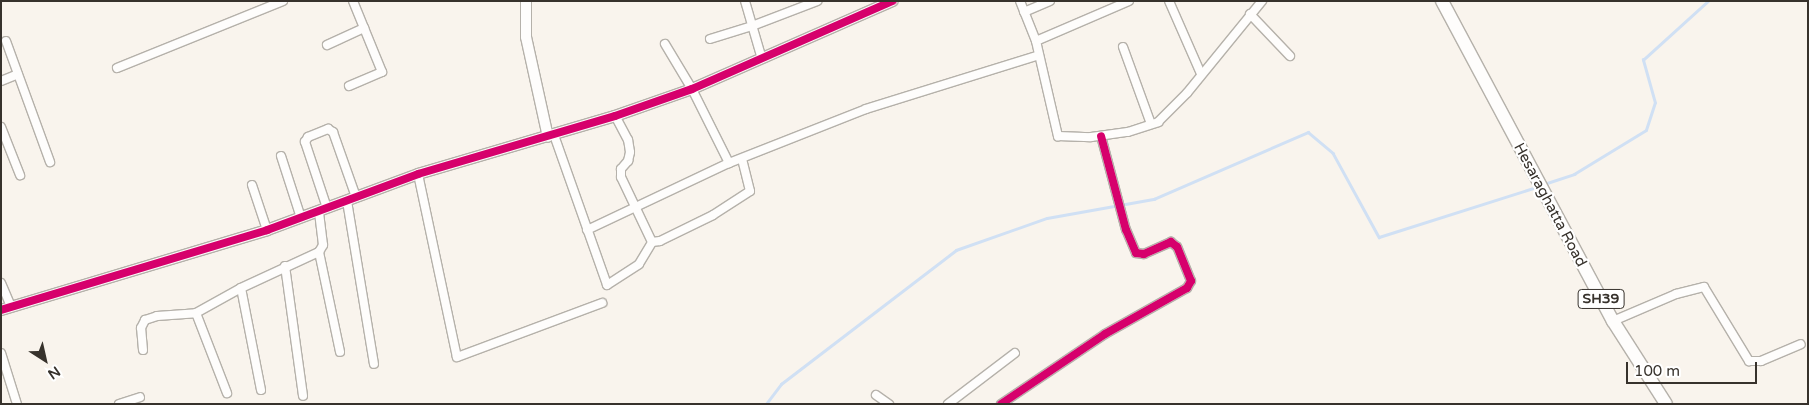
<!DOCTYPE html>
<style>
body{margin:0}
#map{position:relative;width:1809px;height:405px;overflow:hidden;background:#f9f4ed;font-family:"Varela Round",sans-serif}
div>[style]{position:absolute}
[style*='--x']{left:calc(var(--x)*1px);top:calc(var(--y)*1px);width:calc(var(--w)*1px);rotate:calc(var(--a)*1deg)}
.stream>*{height:2.5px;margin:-1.25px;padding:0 1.25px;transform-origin:1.25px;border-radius:1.25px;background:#d0e0f4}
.roads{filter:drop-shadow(1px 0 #b5b1aa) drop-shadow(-1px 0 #b5b1aa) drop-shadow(0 1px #b5b1aa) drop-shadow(0 -1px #b5b1aa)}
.minor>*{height:8px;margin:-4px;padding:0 4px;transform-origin:4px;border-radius:4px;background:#fefdfc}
.tertiary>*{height:10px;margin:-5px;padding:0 5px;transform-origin:5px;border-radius:5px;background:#fefdfc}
.primary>*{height:12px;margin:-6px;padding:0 6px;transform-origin:6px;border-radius:6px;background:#fefdfc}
.cycleway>*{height:8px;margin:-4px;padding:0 4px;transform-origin:4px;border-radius:4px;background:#d6006c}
span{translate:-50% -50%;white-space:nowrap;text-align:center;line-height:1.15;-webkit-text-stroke:4.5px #fff;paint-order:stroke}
.shield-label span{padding:1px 4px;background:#fff;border:1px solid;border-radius:4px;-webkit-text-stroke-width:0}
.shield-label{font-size:14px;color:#37322c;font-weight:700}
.street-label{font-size:15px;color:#37322c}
.frame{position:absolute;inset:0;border:2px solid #37322c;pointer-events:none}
.north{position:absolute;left:20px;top:335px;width:50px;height:50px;-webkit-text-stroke:4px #fff;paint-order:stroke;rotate:145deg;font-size:14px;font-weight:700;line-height:20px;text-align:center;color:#37322c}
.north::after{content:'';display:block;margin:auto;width:18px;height:22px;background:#37322c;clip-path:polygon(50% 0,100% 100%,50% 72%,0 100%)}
.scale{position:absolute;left:1626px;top:362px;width:131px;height:22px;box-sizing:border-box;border:2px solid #37322c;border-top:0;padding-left:6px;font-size:15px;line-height:18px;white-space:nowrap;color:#37322c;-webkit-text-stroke:4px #fff;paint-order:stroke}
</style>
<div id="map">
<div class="stream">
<div style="--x:1544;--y:184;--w:32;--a:-18"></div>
<div style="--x:1574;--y:174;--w:84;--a:-31.4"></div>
<div style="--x:1646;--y:130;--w:28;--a:-72"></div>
<div style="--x:1655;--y:103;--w:45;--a:-105.6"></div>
<div style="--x:1643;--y:60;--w:88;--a:-42.2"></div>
<div style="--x:766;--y:404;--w:25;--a:-53"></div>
<div style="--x:781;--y:384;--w:220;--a:-37.4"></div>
<div style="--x:956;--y:250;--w:96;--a:-19.4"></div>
<div style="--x:1047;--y:218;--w:109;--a:-10.1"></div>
<div style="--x:1154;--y:199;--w:168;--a:-23.5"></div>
<div style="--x:1308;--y:132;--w:33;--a:40"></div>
<div style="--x:1333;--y:153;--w:96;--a:61.3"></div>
<div style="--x:1379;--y:237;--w:166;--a:-17.6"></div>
</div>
<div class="roads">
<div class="minor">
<div style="--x:745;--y:1;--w:60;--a:73.7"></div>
<div style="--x:1020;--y:1;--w:43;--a:68.2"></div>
<div style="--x:1036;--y:41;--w:98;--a:77"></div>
<div style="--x:1058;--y:136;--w:33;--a:2"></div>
<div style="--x:1091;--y:137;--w:37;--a:-8"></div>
<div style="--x:1128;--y:132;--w:32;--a:-18"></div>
<div style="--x:1158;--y:122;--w:41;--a:-45"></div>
<div style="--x:1187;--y:93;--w:119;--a:-50.8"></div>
<div style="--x:1169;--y:1;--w:80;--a:66.3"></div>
<div style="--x:1024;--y:12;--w:28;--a:-23"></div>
<div style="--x:1250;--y:14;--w:58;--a:46.4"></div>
<div style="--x:710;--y:39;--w:44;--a:-17.2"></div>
<div style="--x:752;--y:26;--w:70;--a:-21"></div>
<div style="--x:6;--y:41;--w:129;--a:70"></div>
<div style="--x:1036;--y:41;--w:101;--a:-23.3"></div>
<div style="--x:665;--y:44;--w:52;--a:59"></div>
<div style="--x:692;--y:89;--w:83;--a:63.4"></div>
<div style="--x:327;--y:45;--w:41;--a:-24.7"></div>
<div style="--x:1123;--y:47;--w:82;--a:70"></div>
<div style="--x:117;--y:68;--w:179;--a:-22"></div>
<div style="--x:1;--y:81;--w:18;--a:-22"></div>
<div style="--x:349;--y:86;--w:36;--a:-23"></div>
<div style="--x:382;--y:72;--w:77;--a:-112.2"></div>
<div style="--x:1;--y:127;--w:52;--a:68.4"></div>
<div style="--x:554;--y:135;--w:159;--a:70.5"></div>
<div style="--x:607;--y:285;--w:38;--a:-33"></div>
<div style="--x:639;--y:264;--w:26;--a:-59"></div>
<div style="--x:652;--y:242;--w:72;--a:-115.5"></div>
<div style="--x:621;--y:177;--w:8;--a:-90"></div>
<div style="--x:621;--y:169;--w:11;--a:-49"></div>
<div style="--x:628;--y:161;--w:9;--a:-77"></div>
<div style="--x:630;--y:152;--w:12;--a:-99"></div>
<div style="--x:628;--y:140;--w:27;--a:-118"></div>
<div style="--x:281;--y:156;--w:65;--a:72.1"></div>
<div style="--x:418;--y:174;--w:187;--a:78"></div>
<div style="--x:457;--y:357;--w:155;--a:-20.4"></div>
<div style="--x:252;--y:185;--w:47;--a:71.6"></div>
<div style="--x:347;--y:201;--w:165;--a:80.6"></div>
<div style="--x:327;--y:208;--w:70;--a:-108.4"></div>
<div style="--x:305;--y:142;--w:6;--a:-59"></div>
<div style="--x:308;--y:137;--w:22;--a:-22"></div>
<div style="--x:328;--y:129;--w:6;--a:31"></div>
<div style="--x:333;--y:132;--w:69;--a:70.5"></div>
<div style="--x:587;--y:230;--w:157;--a:-25.3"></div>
<div style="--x:729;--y:163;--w:147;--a:-21.5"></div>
<div style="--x:866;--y:109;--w:181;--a:-17.3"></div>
<div style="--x:652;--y:242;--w:8;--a:-7"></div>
<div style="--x:660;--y:241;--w:59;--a:-26.1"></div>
<div style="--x:713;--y:215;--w:44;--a:-33"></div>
<div style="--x:750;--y:191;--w:33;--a:-104"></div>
<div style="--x:319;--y:252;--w:102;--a:78.1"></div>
<div style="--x:285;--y:266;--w:131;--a:82.1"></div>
<div style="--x:1;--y:283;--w:26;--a:67"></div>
<div style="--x:241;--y:288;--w:104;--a:78.9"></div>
<div style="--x:196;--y:313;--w:86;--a:68.8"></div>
<div style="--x:1613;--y:321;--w:69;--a:-23.2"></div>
<div style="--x:1676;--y:294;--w:29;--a:-14"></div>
<div style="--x:1704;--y:287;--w:87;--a:58.7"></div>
<div style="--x:1749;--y:361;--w:12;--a:0"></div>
<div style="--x:1761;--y:361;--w:43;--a:-23"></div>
<div style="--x:143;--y:350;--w:22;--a:-95"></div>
<div style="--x:141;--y:328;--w:9;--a:-63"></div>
<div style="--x:145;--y:320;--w:13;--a:-18"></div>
<div style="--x:157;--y:316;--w:39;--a:-4"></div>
<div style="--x:196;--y:313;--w:51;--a:-29.1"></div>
<div style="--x:241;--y:288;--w:86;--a:-24.8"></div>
<div style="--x:319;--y:252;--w:8;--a:-60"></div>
<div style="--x:323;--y:245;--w:33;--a:-97"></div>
<div style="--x:1;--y:353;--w:53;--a:72.6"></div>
<div style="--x:876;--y:395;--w:16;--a:35"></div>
<div style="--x:119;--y:404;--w:22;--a:-18"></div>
<div style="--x:948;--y:404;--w:84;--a:-37.3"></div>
<div style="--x:1001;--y:404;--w:125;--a:-33.9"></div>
<div style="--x:1105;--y:334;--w:94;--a:-29.3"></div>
<div style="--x:1187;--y:288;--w:8;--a:-60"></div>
<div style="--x:1191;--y:281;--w:37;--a:-112"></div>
<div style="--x:1177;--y:247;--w:8;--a:-140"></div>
<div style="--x:1171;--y:242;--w:30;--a:156"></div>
<div style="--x:1144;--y:254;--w:8;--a:-173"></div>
<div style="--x:1136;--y:253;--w:25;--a:-113"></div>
<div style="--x:1126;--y:230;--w:97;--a:-104.9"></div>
</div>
<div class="tertiary">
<div style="--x:526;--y:1;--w:36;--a:90"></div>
<div style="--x:526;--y:37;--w:102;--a:77.6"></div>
<div style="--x:1;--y:310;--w:278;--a:-16.7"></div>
<div style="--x:267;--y:230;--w:161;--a:-20.3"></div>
<div style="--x:418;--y:174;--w:205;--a:-16.4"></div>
<div style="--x:615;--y:116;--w:82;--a:-19.3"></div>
<div style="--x:692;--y:89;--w:219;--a:-23.7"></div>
</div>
<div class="primary">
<div style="--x:1442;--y:1;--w:363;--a:61.9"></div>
<div style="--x:1613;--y:321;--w:98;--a:57.4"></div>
</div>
</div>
<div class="cycleway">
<div style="--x:1;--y:310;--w:278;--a:-16.7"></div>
<div style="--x:267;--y:230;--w:161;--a:-20.3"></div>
<div style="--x:418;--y:174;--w:205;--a:-16.4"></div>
<div style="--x:615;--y:116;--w:82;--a:-19.3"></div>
<div style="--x:692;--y:89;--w:219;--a:-23.7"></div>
<div style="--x:1001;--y:404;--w:125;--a:-33.9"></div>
<div style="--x:1105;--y:334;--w:94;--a:-29.3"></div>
<div style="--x:1187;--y:288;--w:8;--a:-60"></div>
<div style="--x:1191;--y:281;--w:37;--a:-112"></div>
<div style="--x:1177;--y:247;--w:8;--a:-140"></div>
<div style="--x:1171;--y:242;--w:30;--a:156"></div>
<div style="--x:1144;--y:254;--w:8;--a:-173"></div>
<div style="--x:1136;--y:253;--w:25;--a:-113"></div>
<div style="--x:1126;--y:230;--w:97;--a:-104.9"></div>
</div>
<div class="shield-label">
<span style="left:1601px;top:299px">SH39</span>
</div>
<div class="street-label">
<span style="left:1550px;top:205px;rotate:62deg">Hesaraghatta Road</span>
</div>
<div class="frame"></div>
<div class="north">N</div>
<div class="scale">100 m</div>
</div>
